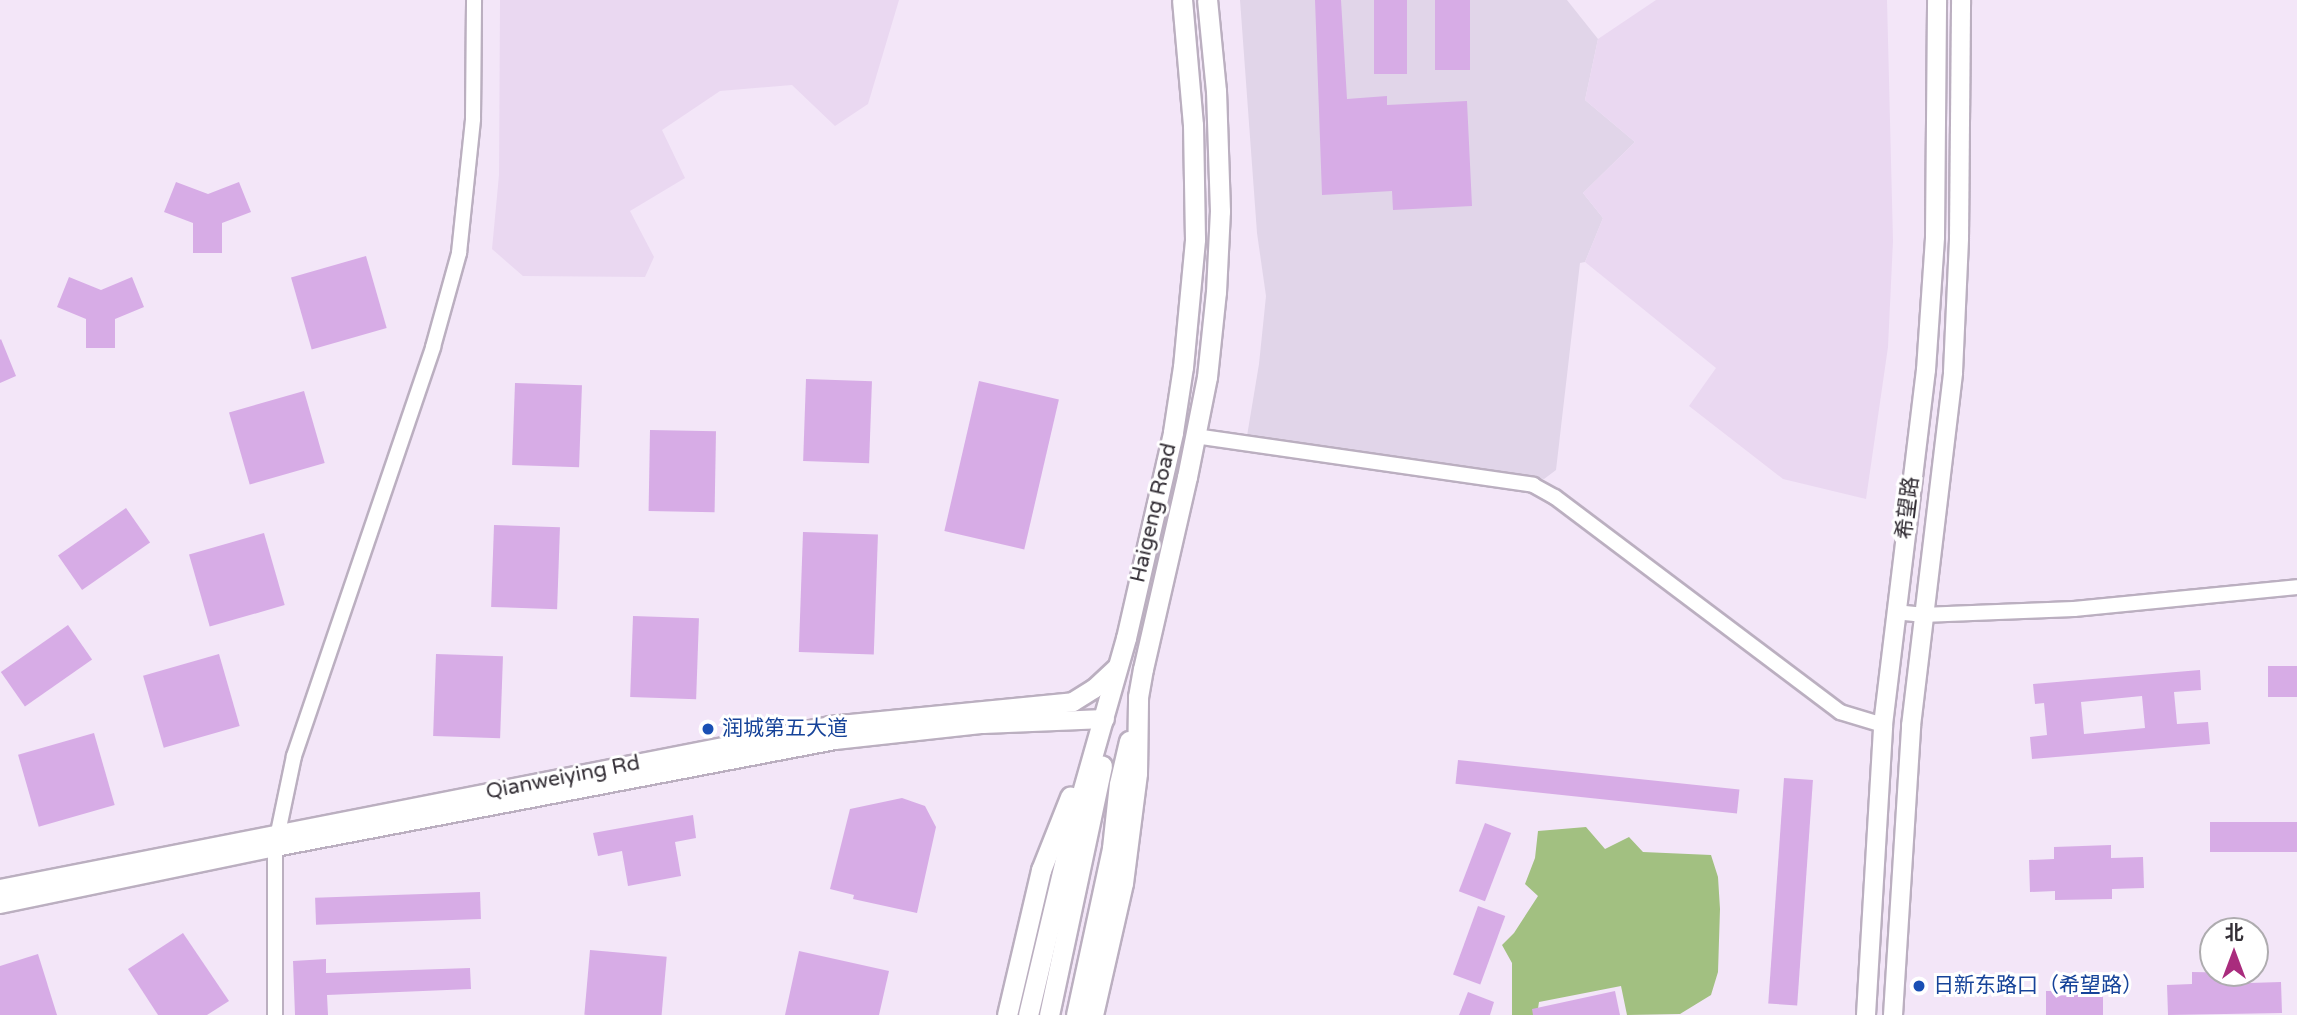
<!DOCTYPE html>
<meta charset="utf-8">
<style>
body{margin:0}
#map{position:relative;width:2297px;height:1015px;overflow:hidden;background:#f3e6f8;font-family:"Varela Round","Noto Sans SC",sans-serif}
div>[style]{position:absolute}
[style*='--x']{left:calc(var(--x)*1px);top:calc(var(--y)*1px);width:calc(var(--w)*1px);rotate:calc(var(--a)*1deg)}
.commercial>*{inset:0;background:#e1d5e9}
.built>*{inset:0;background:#ead8f1}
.forest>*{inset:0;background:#a2c081}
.building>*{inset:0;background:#d7ace6;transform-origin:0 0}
.roads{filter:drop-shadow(2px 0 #bbafc0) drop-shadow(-2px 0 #bbafc0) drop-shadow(0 2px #bbafc0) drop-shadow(0 -2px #bbafc0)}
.minor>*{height:14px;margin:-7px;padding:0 7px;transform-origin:7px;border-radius:7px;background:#fff}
.tertiary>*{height:18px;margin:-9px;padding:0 9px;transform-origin:9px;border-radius:9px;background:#fff}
.secondary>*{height:19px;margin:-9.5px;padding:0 9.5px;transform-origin:9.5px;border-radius:9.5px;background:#fff}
.dots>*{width:19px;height:19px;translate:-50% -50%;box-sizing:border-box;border:4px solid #fff;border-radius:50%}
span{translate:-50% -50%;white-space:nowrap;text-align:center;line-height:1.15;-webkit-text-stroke:6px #fff;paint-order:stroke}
.street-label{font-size:21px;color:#342f36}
.transit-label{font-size:21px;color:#164399}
.left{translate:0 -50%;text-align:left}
.north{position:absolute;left:2199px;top:917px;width:70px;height:70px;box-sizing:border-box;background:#fff;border:2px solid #aeacaf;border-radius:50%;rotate:0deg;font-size:19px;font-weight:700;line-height:28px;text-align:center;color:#342f36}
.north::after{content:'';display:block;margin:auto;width:24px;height:32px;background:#a92c7d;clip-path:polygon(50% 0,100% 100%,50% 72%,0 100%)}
</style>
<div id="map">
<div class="commercial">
<div style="clip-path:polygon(1240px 0,1567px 0,1598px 39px,1585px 100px,1635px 142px,1583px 193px,1603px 218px,1585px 262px,1580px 263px,1556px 470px,1544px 479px,1247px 436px,1259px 364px,1266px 296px,1257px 233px)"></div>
</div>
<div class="built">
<div style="clip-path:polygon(500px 0,899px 0,868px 104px,835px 126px,792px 85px,720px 91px,662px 130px,685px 178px,630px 211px,654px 257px,645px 277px,523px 276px,492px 249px,499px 175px)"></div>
<div style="clip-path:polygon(1656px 0,1887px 0,1893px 241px,1888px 347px,1866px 499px,1783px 479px,1689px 406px,1716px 368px,1585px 262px,1603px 218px,1583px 193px,1635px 142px,1585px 100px,1598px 39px)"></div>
</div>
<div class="forest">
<div style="clip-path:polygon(1586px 827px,1605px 849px,1629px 837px,1643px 852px,1711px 855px,1718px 877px,1720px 909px,1718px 972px,1711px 995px,1680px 1014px,1627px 1015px,1621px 986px,1539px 1002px,1537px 1015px,1512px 1015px,1512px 963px,1502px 945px,1514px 933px,1538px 896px,1525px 884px,1535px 858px,1538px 831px)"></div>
</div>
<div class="building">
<div style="clip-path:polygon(1315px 0,1341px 0,1347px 99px,1387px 96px,1387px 105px,1467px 101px,1472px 206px,1393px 210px,1392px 191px,1322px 195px)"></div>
<div style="left:1374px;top:0;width:33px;height:74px"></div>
<div style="left:1435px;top:0;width:35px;height:70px"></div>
<div style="clip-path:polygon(176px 182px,208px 194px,239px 182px,251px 212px,222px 223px,222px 253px,193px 253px,193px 223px,164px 212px)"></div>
<div style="left:366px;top:256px;width:75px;height:78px;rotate:74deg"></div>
<div style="clip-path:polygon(69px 277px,101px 290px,132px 277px,144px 307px,115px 319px,115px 348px,86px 348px,86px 319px,57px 307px)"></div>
<div style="clip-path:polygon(1px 339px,16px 376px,0 383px,0 340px)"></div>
<div style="left:806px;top:379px;width:66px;height:82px;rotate:2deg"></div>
<div style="left:979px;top:381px;width:82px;height:154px;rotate:13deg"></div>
<div style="left:515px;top:383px;width:67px;height:82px;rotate:2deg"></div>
<div style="left:304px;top:391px;width:75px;height:78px;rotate:74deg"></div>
<div style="left:650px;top:430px;width:66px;height:81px;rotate:1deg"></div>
<div style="left:126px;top:508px;width:42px;height:83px;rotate:55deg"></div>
<div style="left:494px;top:525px;width:66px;height:82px;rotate:2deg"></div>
<div style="left:803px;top:532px;width:75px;height:120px;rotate:2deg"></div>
<div style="left:264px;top:533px;width:75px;height:78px;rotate:74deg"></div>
<div style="left:633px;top:616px;width:66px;height:81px;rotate:2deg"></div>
<div style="left:68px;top:625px;width:42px;height:82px;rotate:55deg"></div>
<div style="left:219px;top:654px;width:75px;height:79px;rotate:74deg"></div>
<div style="left:436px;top:654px;width:67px;height:82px;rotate:2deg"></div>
<div style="left:2268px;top:666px;width:29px;height:31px"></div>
<div style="clip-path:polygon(evenodd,2200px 670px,2201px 690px,2174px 692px,2177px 724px,2208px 722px,2210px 744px,2032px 759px,2030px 737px,2047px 735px,2044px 703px,2035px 704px,2033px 684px,2200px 670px,2142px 696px,2145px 728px,2084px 734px,2081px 702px,2142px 696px)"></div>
<div style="left:94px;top:733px;width:75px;height:79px;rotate:74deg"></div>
<div style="left:1458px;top:760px;width:283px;height:24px;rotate:6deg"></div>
<div style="left:1784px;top:778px;width:29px;height:226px;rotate:4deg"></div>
<div style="clip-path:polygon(902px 798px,925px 806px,936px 827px,917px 913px,853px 899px,854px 895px,830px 889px,850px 809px)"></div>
<div style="clip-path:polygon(693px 815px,696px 838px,675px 842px,681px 876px,628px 886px,622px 851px,598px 856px,593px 833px)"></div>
<div style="left:2297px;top:822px;width:30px;height:87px;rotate:90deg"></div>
<div style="left:1485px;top:823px;width:28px;height:73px;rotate:21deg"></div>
<div style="clip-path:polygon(2111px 845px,2111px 858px,2143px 857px,2144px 888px,2112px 889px,2112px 899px,2055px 900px,2055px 891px,2030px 892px,2029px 860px,2054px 859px,2054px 847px)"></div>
<div style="left:480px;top:892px;width:27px;height:165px;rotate:88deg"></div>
<div style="left:1478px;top:906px;width:29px;height:73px;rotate:20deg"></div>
<div style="clip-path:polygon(183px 933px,229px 1001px,207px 1015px,158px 1015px,128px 969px)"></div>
<div style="left:590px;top:950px;width:77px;height:65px;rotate:5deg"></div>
<div style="clip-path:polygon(799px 951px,889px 971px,879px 1015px,785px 1015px)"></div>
<div style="clip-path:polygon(38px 954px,57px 1015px,0 1015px,0 966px)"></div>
<div style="clip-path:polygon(326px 959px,326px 973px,470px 968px,471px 989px,327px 995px,328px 1015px,295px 1015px,293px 961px)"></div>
<div style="clip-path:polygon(2192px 972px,2249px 973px,2249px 983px,2281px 982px,2282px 1013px,2168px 1015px,2167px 985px,2192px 984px)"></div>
<div style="clip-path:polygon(1615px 991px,1620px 1015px,1533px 1015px,1532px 1009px)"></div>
<div style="left:2103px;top:991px;width:24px;height:57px;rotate:90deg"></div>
<div style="clip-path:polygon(1468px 992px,1494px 1002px,1490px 1015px,1459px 1015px)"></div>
</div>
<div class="roads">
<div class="minor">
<div style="--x:1195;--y:436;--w:342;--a:8.2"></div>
<div style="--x:1533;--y:485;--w:25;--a:29"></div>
<div style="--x:1555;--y:497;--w:357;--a:37"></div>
<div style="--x:1840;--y:712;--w:45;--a:16.8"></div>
<div style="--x:1895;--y:612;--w:27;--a:6"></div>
<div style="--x:1922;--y:615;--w:152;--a:-2.3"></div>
<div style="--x:2074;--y:609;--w:224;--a:-5.6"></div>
<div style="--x:275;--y:1015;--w:168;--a:-90"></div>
<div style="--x:275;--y:847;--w:93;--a:-78.2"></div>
<div style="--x:294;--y:756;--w:432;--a:-71.2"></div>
<div style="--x:433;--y:347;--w:98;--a:-74.5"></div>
<div style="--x:459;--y:253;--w:135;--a:-84"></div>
<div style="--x:473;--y:119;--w:119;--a:-89.5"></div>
</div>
<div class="tertiary">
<div style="--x:0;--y:889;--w:846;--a:-11.11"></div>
<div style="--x:830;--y:726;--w:244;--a:-5.6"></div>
<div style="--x:1073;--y:702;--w:25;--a:-32"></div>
<div style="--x:1094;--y:689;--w:33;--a:-43"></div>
<div style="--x:0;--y:904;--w:281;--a:-11.7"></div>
<div style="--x:275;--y:847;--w:570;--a:-10.82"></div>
<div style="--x:835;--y:740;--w:149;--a:-6.2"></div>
<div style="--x:983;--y:724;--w:122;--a:-2.3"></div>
<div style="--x:1866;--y:1015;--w:290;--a:-86.6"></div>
<div style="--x:1883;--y:725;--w:358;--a:-83.1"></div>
<div style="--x:1926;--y:370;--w:133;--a:-86.1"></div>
<div style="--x:1935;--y:237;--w:237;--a:-89.5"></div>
<div style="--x:1893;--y:1015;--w:290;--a:-86.4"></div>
<div style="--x:1911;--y:726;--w:356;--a:-83.2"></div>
<div style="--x:1953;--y:372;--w:134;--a:-87.4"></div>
<div style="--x:1959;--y:238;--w:238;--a:-89.5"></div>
</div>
<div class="secondary">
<div style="--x:1007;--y:1015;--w:149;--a:-76.8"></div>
<div style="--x:1041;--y:870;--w:79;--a:-68.3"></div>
<div style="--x:1028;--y:1015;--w:204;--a:-76.6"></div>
<div style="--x:1075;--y:817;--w:186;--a:-74.1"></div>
<div style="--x:1126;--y:638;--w:211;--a:-77.1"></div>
<div style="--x:1173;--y:432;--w:66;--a:-81.3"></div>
<div style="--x:1183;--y:367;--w:129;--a:-84.6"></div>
<div style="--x:1195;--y:239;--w:114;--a:-91"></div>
<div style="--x:1193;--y:125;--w:125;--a:-95"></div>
<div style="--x:1049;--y:1015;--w:255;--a:-78"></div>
<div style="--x:1076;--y:1015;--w:171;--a:-77.8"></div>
<div style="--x:1112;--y:848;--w:64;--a:-83.8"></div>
<div style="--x:1119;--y:784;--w:44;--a:-76.9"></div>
<div style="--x:1093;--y:1015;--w:135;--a:-77.2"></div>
<div style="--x:1123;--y:883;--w:111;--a:-82.7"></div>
<div style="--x:1137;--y:773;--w:76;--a:-89.2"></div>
<div style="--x:1138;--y:697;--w:28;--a:-80"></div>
<div style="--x:1143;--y:669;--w:197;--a:-77.1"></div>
<div style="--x:1187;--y:477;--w:102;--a:-78.7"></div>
<div style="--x:1207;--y:377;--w:85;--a:-84"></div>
<div style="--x:1216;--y:292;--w:81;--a:-87.2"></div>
<div style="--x:1220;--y:211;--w:120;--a:-91.9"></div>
<div style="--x:1216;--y:91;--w:91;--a:-95.6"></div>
</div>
</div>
<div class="dots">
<div style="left:708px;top:729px;background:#1a4fb4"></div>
<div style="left:1919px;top:986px;background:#1a4fb4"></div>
</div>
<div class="street-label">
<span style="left:1908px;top:508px;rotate:-83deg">希望路</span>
<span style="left:1154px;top:513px;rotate:-77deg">Haigeng Road</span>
<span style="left:563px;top:778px;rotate:-11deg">Qianweiying Rd</span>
</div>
<div class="transit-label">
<span class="left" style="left:722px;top:729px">润城第五大道</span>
<span class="left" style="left:1933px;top:986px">日新东路口（希望路）</span>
</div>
<div class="north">北</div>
</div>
